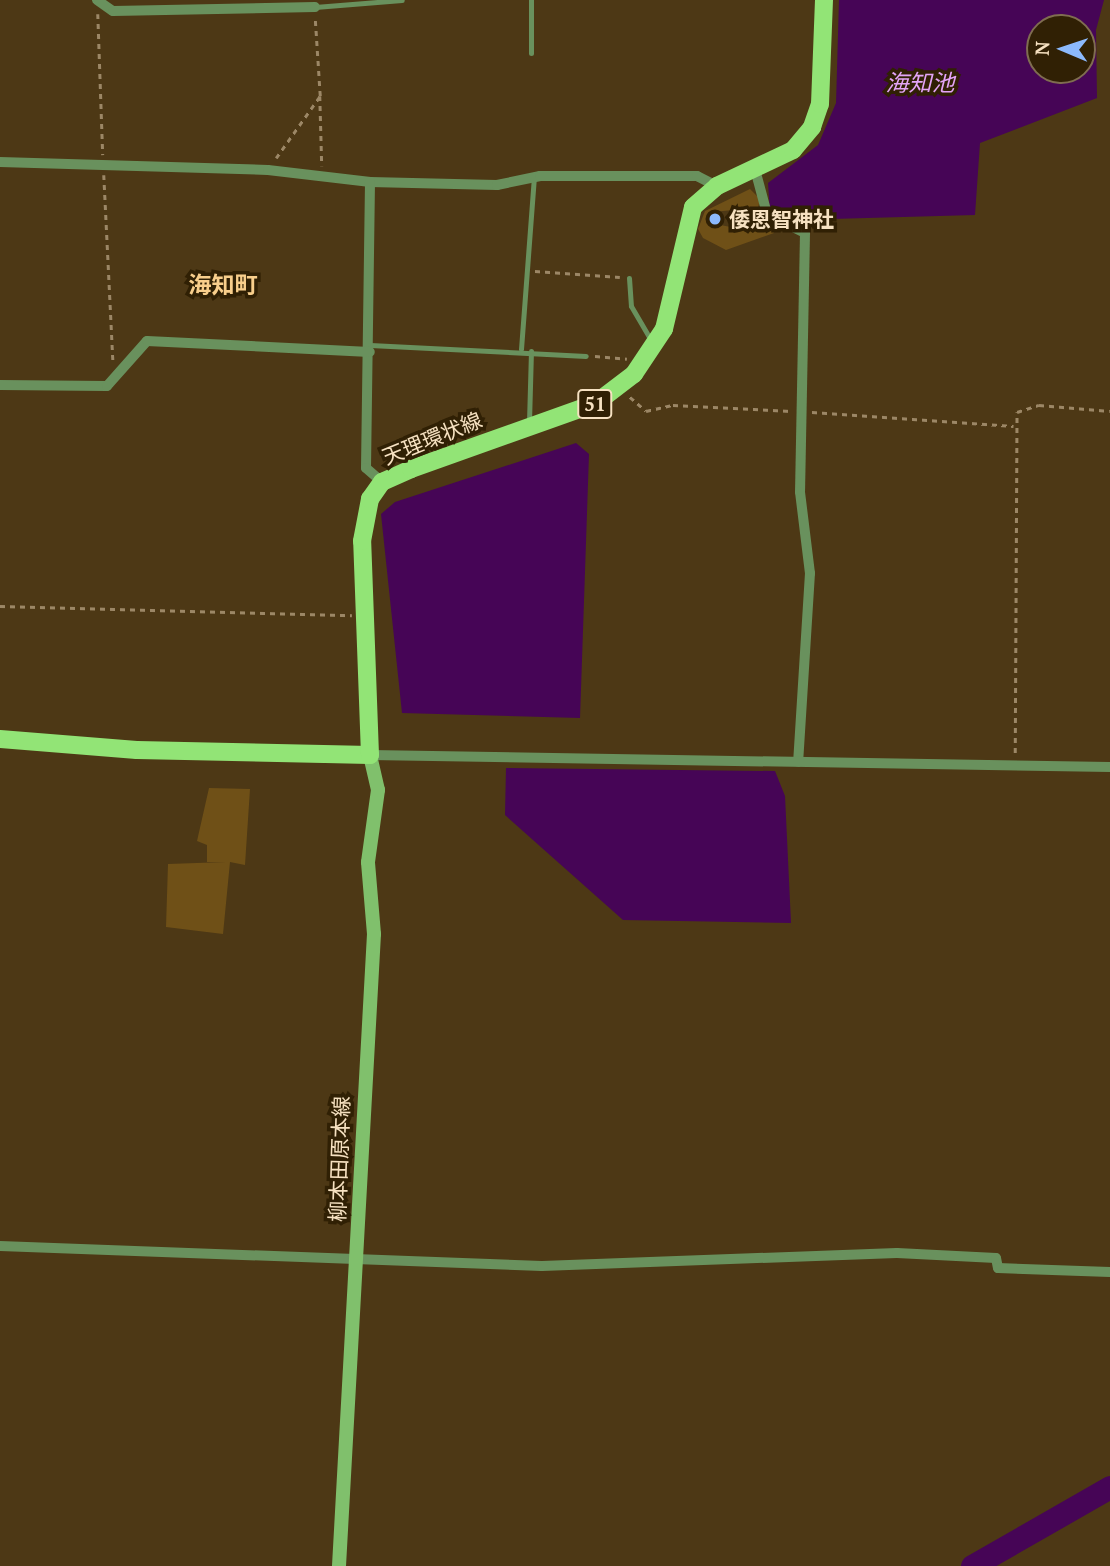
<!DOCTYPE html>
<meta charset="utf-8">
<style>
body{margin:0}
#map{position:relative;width:1110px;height:1566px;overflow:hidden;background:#4d3815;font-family:"PT Serif","Noto Sans JP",serif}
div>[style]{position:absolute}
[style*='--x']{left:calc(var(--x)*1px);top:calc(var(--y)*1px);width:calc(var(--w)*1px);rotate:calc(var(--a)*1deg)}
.green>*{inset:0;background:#6f5017}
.water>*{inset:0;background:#460556}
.river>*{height:23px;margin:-11.5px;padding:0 11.5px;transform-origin:11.5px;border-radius:11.5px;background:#460556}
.path>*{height:2.5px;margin-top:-1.25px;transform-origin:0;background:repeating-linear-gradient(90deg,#9c8766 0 5px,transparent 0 10px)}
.lane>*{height:5px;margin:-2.5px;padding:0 2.5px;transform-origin:2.5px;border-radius:2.5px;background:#69915d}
.street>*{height:10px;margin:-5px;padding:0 5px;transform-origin:5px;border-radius:5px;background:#69915d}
.secondary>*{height:14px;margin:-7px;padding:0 7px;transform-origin:7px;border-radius:7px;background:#80c06c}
.primary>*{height:18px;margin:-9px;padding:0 9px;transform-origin:9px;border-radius:9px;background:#92e476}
.dots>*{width:19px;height:19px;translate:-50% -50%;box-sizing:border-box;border:4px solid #302004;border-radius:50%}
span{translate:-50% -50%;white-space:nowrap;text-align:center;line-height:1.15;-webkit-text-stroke:7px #302004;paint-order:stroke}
.shield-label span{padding:2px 5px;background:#302004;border:2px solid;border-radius:5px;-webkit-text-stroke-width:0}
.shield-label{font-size:19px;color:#f6e1c1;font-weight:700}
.poi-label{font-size:21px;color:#f6e1c1;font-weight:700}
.left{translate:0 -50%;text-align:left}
.street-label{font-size:21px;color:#f6e1c1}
.water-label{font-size:23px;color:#e3a4f6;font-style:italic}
.neighbourhood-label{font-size:23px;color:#f8ce8b;font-weight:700}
.north{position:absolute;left:1026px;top:14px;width:70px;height:70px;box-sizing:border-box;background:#302004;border:2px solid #7f6d50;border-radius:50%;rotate:272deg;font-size:19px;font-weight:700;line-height:28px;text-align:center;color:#f6e1c1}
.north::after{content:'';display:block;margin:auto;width:24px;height:32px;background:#8cb9fc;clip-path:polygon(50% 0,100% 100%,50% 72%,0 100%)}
</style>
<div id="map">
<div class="green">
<div style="clip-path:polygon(750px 189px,760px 199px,758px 208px,711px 212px,710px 223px,741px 229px,768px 219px,774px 233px,726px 250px,703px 238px,698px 229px,705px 211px)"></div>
<div style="clip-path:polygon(209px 788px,250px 789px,245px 865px,230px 862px,223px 934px,166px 927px,168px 864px,226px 862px,207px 862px,207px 845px,197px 841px)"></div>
</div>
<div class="water">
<div style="clip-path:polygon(evenodd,839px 0,1104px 0,1096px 30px,1097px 98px,980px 143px,975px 215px,831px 219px,770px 212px,768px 183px,818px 145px,836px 103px,839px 0,1040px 28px,1082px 28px,1082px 70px,1040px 70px,1040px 28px)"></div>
<div style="clip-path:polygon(576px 443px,589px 454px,580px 718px,402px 713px,381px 514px,395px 502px)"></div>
<div style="clip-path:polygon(506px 768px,775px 771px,785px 796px,791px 923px,623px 920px,505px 815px)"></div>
</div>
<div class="river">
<div style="--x:972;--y:1566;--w:159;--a:-29.8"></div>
</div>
<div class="path">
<div style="--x:98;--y:14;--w:141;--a:88"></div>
<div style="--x:320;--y:96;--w:70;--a:88.4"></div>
<div style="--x:276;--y:158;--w:76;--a:-54.6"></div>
<div style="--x:320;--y:96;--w:78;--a:-93.7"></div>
<div style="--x:104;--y:175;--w:186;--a:87.2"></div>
<div style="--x:535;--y:271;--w:85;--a:4"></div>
<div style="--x:595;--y:356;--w:32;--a:5"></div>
<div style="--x:630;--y:397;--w:21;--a:41"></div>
<div style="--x:646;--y:411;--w:28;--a:-13"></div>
<div style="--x:673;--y:405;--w:118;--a:2.9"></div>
<div style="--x:812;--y:412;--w:202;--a:4"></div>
<div style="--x:0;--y:606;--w:352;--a:1.5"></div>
<div style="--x:1015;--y:753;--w:341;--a:-89.7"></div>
<div style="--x:1017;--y:412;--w:23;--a:-18"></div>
<div style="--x:1039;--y:405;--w:71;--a:4.8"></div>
</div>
<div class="lane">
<div style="--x:315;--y:7;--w:87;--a:-4.6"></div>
<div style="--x:531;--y:53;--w:53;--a:-90"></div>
<div style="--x:629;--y:278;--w:28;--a:86"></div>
<div style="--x:631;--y:306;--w:42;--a:59.7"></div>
<div style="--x:370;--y:345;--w:216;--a:2.9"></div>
<div style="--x:521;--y:349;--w:171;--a:-85.7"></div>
<div style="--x:529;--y:422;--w:71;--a:-88.4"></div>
</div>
<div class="street">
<div style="--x:97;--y:0;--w:19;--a:35"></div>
<div style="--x:113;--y:11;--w:202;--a:-1.1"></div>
<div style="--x:0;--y:162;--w:268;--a:1.7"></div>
<div style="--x:268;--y:170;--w:103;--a:6.7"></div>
<div style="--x:370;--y:182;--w:127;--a:1.4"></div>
<div style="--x:497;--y:185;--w:44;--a:-11.8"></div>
<div style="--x:540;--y:176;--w:157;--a:0"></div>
<div style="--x:697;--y:176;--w:22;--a:27"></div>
<div style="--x:756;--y:173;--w:42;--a:75"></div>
<div style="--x:767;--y:214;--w:42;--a:26.6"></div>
<div style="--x:805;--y:233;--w:259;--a:91.1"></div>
<div style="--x:800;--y:492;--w:82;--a:83"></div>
<div style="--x:810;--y:573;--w:189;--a:93.6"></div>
<div style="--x:370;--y:182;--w:286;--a:90.8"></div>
<div style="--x:366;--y:468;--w:21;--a:41"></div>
<div style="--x:0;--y:385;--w:107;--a:0.5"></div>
<div style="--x:107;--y:386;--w:60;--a:-48.4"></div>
<div style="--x:147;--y:341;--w:223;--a:2.8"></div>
<div style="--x:370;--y:755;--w:740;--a:0.93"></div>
<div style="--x:0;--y:1246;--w:542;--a:2.11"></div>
<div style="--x:542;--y:1266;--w:355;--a:-2.1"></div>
<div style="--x:897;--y:1253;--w:99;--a:2.9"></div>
<div style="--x:996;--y:1258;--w:10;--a:79"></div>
<div style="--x:998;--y:1268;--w:112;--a:2"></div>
</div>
<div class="secondary">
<div style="--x:339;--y:1566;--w:633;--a:-86.83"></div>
<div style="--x:374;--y:934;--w:72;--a:-94.8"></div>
<div style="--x:368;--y:862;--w:73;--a:-82.1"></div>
<div style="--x:378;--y:790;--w:36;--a:-103"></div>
</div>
<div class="primary">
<div style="--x:0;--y:739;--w:137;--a:4.6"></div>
<div style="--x:137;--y:750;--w:233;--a:1.2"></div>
<div style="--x:370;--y:755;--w:214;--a:-92.1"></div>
<div style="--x:362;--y:541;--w:43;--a:-79.2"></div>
<div style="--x:370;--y:499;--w:21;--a:-55"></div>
<div style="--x:382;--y:482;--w:32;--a:-24"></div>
<div style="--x:411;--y:469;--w:196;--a:-19.6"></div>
<div style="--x:596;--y:403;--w:48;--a:-37.3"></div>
<div style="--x:634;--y:374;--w:54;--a:-56.3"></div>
<div style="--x:664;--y:329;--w:125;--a:-76.6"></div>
<div style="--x:693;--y:207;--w:32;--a:-41"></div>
<div style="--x:717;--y:186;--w:84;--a:-25.3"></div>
<div style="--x:793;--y:150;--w:30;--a:-50"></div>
<div style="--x:812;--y:127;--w:24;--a:-71"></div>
<div style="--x:820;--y:104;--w:104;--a:-87.8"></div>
</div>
<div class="dots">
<div style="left:715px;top:219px;background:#8cb9fc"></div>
</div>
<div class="shield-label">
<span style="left:595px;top:404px">51</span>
</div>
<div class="poi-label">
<span class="left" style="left:729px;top:219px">倭恩智神社</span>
</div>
<div class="street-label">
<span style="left:432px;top:438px;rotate:-22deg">天理環状線</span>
<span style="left:339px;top:1159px;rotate:-88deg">柳本田原本線</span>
</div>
<div class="water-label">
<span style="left:920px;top:83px">海知池</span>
</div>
<div class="neighbourhood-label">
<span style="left:223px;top:285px">海知町</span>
</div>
<div class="north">N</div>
</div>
